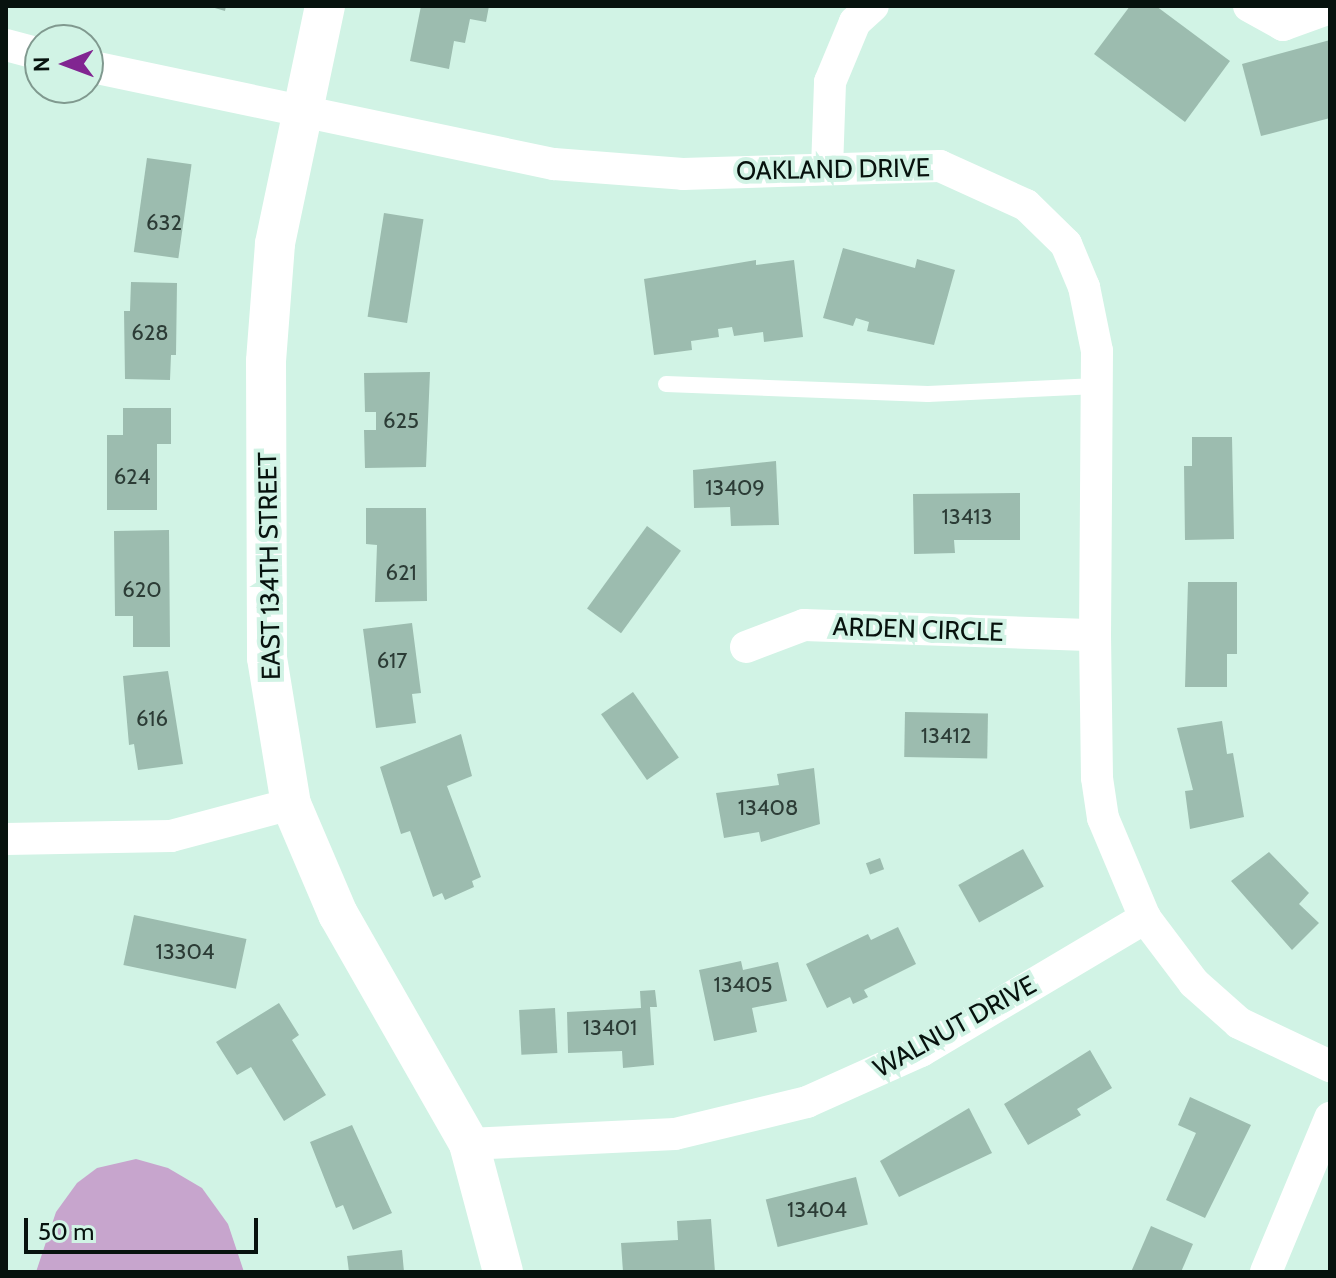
<!DOCTYPE html>
<style>
body{margin:0}
#map{position:relative;width:1336px;height:1278px;overflow:hidden;background:#d1f3e5;font-family:Cabin,sans-serif}
div>[style]{position:absolute}
[style*='--x']{left:calc(var(--x)*1px);top:calc(var(--y)*1px);width:calc(var(--w)*1px);rotate:calc(var(--a)*1deg)}
.water>*{inset:0;background:#c7a5cd}
.building>*{inset:0;background:#9cbcaf;transform-origin:0 0}
.service>*{height:16px;margin:-8px;padding:0 8px;transform-origin:8px;border-radius:8px;background:#fff}
.minor>*{height:32px;margin:-16px;padding:0 16px;transform-origin:16px;border-radius:16px;background:#fff}
.tertiary>*{height:40px;margin:-20px;padding:0 20px;transform-origin:20px;border-radius:20px;background:#fff}
span{translate:-50% -50%;white-space:nowrap;text-align:center;line-height:1.15;-webkit-text-stroke:8px #d1f3e5;paint-order:stroke}
.number-label{font-size:22px;color:#2c3c36}
.number-label span{-webkit-text-stroke-width:0}
.street-label{font-size:26px;color:#07120e}
.frame{position:absolute;inset:0;border:8px solid #07120e;pointer-events:none}
.north{position:absolute;left:24px;top:24px;width:80px;height:80px;box-sizing:border-box;background:#d1f3e5;border:2px solid #80998f;border-radius:50%;rotate:269deg;font-size:22px;font-weight:700;line-height:32px;text-align:center;color:#07120e}
.north::after{content:'';display:block;margin:auto;width:28px;height:36px;background:#812591;clip-path:polygon(50% 0,100% 100%,50% 72%,0 100%)}
.scale{position:absolute;left:24px;top:1218px;width:234px;height:36px;box-sizing:border-box;border:4px solid #07120e;border-top:0;padding-left:10px;font-size:24px;line-height:28px;white-space:nowrap;color:#07120e;-webkit-text-stroke:6px #d1f3e5;paint-order:stroke}
</style>
<div id="map">
<div class="water">
<div style="clip-path:polygon(136px 1159px,168px 1168px,202px 1188px,228px 1224px,244px 1272px,36px 1272px,56px 1212px,77px 1183px,97px 1168px)"></div>
</div>
<div class="building">
<div style="clip-path:polygon(208px 6px,226px 6px,225px 11px)"></div>
<div style="clip-path:polygon(421px 6px,489px 6px,486px 22px,470px 19px,465px 43px,454px 41px,449px 69px,410px 61px)"></div>
<div style="clip-path:polygon(1130px 6px,1156px 6px,1230px 61px,1185px 122px,1094px 54px)"></div>
<div style="clip-path:polygon(1330px 40px,1330px 118px,1261px 136px,1242px 64px)"></div>
<div style="left:147px;top:158px;width:45px;height:95px;rotate:8deg"></div>
<div style="left:384px;top:213px;width:40px;height:105px;rotate:9deg"></div>
<div style="clip-path:polygon(843px 248px,915px 268px,917px 259px,955px 270px,934px 345px,867px 331px,869px 322px,856px 318px,853px 326px,823px 318px)"></div>
<div style="clip-path:polygon(756px 260px,756px 265px,794px 260px,803px 337px,764px 342px,763px 332px,734px 336px,732px 327px,718px 329px,719px 337px,691px 341px,692px 350px,654px 355px,644px 279px)"></div>
<div style="clip-path:polygon(131px 282px,177px 283px,176px 355px,171px 355px,170px 380px,125px 379px,124px 311px,130px 311px)"></div>
<div style="clip-path:polygon(430px 372px,426px 467px,365px 468px,364px 430px,376px 430px,376px 412px,365px 412px,364px 373px)"></div>
<div style="clip-path:polygon(123px 408px,171px 408px,171px 444px,157px 444px,157px 510px,107px 510px,107px 435px,123px 435px)"></div>
<div style="clip-path:polygon(1192px 437px,1232px 437px,1234px 539px,1185px 540px,1184px 466px,1192px 466px)"></div>
<div style="clip-path:polygon(776px 461px,779px 525px,731px 526px,730px 507px,694px 508px,693px 470px)"></div>
<div style="clip-path:polygon(1020px 493px,1020px 540px,954px 540px,955px 553px,914px 554px,913px 494px)"></div>
<div style="clip-path:polygon(366px 508px,426px 508px,427px 601px,375px 602px,377px 545px,366px 544px)"></div>
<div style="left:647px;top:526px;width:42px;height:102px;rotate:36deg"></div>
<div style="clip-path:polygon(169px 530px,170px 647px,133px 647px,133px 616px,115px 616px,114px 531px)"></div>
<div style="clip-path:polygon(1188px 582px,1237px 582px,1237px 654px,1227px 654px,1227px 687px,1185px 687px)"></div>
<div style="clip-path:polygon(412px 623px,421px 693px,412px 694px,416px 723px,376px 728px,363px 629px)"></div>
<div style="clip-path:polygon(168px 671px,183px 764px,138px 770px,134px 744px,129px 745px,123px 676px)"></div>
<div style="left:633px;top:692px;width:80px;height:39px;rotate:55deg"></div>
<div style="left:905px;top:712px;width:83px;height:45px;rotate:1deg"></div>
<div style="clip-path:polygon(1222px 721px,1227px 754px,1233px 753px,1244px 817px,1190px 829px,1185px 791px,1193px 790px,1177px 728px)"></div>
<div style="clip-path:polygon(461px 734px,472px 776px,447px 786px,481px 877px,472px 881px,474px 887px,445px 900px,442px 893px,433px 897px,410px 831px,401px 834px,380px 767px)"></div>
<div style="clip-path:polygon(814px 768px,820px 824px,761px 842px,759px 832px,724px 838px,716px 793px,779px 785px,777px 774px)"></div>
<div style="left:1023px;top:849px;width:43px;height:74px;rotate:61deg"></div>
<div style="clip-path:polygon(1269px 852px,1309px 893px,1299px 904px,1319px 923px,1292px 950px,1231px 881px)"></div>
<div style="left:880px;top:858px;width:12px;height:15px;rotate:70deg"></div>
<div style="left:134px;top:915px;width:115px;height:51px;rotate:12deg"></div>
<div style="clip-path:polygon(898px 927px,916px 964px,864px 990px,868px 997px,853px 1004px,850px 997px,827px 1008px,806px 964px,868px 934px,871px 940px)"></div>
<div style="clip-path:polygon(741px 961px,743px 970px,778px 962px,787px 1001px,752px 1008px,757px 1032px,714px 1041px,699px 970px)"></div>
<div style="clip-path:polygon(655px 990px,657px 1007px,650px 1007px,654px 1065px,623px 1068px,622px 1051px,568px 1053px,567px 1012px,641px 1008px,640px 991px)"></div>
<div style="clip-path:polygon(279px 1003px,299px 1035px,292px 1040px,326px 1095px,284px 1121px,251px 1067px,237px 1075px,216px 1042px)"></div>
<div style="left:555px;top:1008px;width:45px;height:36px;rotate:87deg"></div>
<div style="clip-path:polygon(1090px 1050px,1112px 1088px,1077px 1109px,1081px 1115px,1028px 1145px,1004px 1104px)"></div>
<div style="clip-path:polygon(1190px 1097px,1251px 1125px,1205px 1218px,1166px 1200px,1196px 1133px,1178px 1125px)"></div>
<div style="clip-path:polygon(969px 1108px,992px 1153px,899px 1197px,880px 1161px)"></div>
<div style="clip-path:polygon(352px 1125px,392px 1213px,353px 1230px,343px 1205px,336px 1208px,310px 1142px)"></div>
<div style="left:856px;top:1177px;width:49px;height:93px;rotate:76deg"></div>
<div style="clip-path:polygon(711px 1219px,715px 1272px,623px 1272px,621px 1243px,678px 1240px,677px 1221px)"></div>
<div style="clip-path:polygon(1151px 1226px,1193px 1244px,1181px 1272px,1131px 1272px)"></div>
<div style="clip-path:polygon(402px 1250px,404px 1272px,349px 1272px,347px 1256px)"></div>
</div>
<div class="service">
<div style="--x:666;--y:384;--w:262;--a:2.2"></div>
<div style="--x:928;--y:394;--w:169;--a:-2.7"></div>
</div>
<div class="minor">
<div style="--x:1249;--y:6;--w:39;--a:29"></div>
<div style="--x:1283;--y:25;--w:50;--a:-19.9"></div>
<div style="--x:6;--y:45;--w:35;--a:15"></div>
<div style="--x:88;--y:66;--w:476;--a:11.9"></div>
<div style="--x:554;--y:164;--w:129;--a:4.4"></div>
<div style="--x:683;--y:174;--w:257;--a:-1.8"></div>
<div style="--x:940;--y:166;--w:94;--a:24.4"></div>
<div style="--x:1026;--y:205;--w:56;--a:44.3"></div>
<div style="--x:1066;--y:244;--w:47;--a:67.3"></div>
<div style="--x:1084;--y:287;--w:65;--a:78.5"></div>
<div style="--x:1097;--y:351;--w:284;--a:90.4"></div>
<div style="--x:1095;--y:635;--w:143;--a:89.2"></div>
<div style="--x:1097;--y:778;--w:40;--a:81.5"></div>
<div style="--x:1103;--y:818;--w:108;--a:67.2"></div>
<div style="--x:1145;--y:918;--w:81;--a:53"></div>
<div style="--x:1194;--y:983;--w:60;--a:41.6"></div>
<div style="--x:1239;--y:1023;--w:101;--a:25.3"></div>
<div style="--x:827;--y:169;--w:87;--a:-88"></div>
<div style="--x:830;--y:82;--w:65;--a:-67.4"></div>
<div style="--x:855;--y:22;--w:24;--a:-42"></div>
<div style="--x:746;--y:647;--w:62;--a:-20.8"></div>
<div style="--x:804;--y:625;--w:291;--a:2"></div>
<div style="--x:6;--y:839;--w:165;--a:-1"></div>
<div style="--x:171;--y:836;--w:124;--a:-14.9"></div>
<div style="--x:469;--y:1144;--w:206;--a:-2.8"></div>
<div style="--x:675;--y:1134;--w:136;--a:-13.6"></div>
<div style="--x:807;--y:1102;--w:125;--a:-24.1"></div>
<div style="--x:921;--y:1051;--w:261;--a:-30.7"></div>
<div style="--x:1266;--y:1272;--w:167;--a:-67.4"></div>
</div>
<div class="tertiary">
<div style="--x:325;--y:6;--w:243;--a:101.9"></div>
<div style="--x:275;--y:244;--w:117;--a:94.4"></div>
<div style="--x:266;--y:361;--w:297;--a:89.8"></div>
<div style="--x:267;--y:658;--w:148;--a:80.7"></div>
<div style="--x:291;--y:804;--w:120;--a:66.9"></div>
<div style="--x:338;--y:914;--w:265;--a:60.3"></div>
<div style="--x:469;--y:1144;--w:132;--a:75.1"></div>
</div>
<div class="number-label">
<span style="left:164px;top:223px">632</span>
<span style="left:150px;top:333px">628</span>
<span style="left:401px;top:421px">625</span>
<span style="left:132px;top:477px">624</span>
<span style="left:735px;top:488px">13409</span>
<span style="left:967px;top:517px">13413</span>
<span style="left:401px;top:573px">621</span>
<span style="left:142px;top:590px">620</span>
<span style="left:392px;top:661px">617</span>
<span style="left:152px;top:719px">616</span>
<span style="left:946px;top:736px">13412</span>
<span style="left:768px;top:808px">13408</span>
<span style="left:185px;top:952px">13304</span>
<span style="left:743px;top:985px">13405</span>
<span style="left:610px;top:1028px">13401</span>
<span style="left:817px;top:1210px">13404</span>
</div>
<div class="street-label">
<span style="left:833px;top:170px;rotate:-1deg">OAKLAND DRIVE</span>
<span style="left:270px;top:566px;rotate:-91deg">EAST 134TH STREET</span>
<span style="left:918px;top:630px;rotate:2deg">ARDEN CIRCLE</span>
<span style="left:955px;top:1027px;rotate:-29deg">WALNUT DRIVE</span>
</div>
<div class="frame"></div>
<div class="north">N</div>
<div class="scale">50 m</div>
</div>
